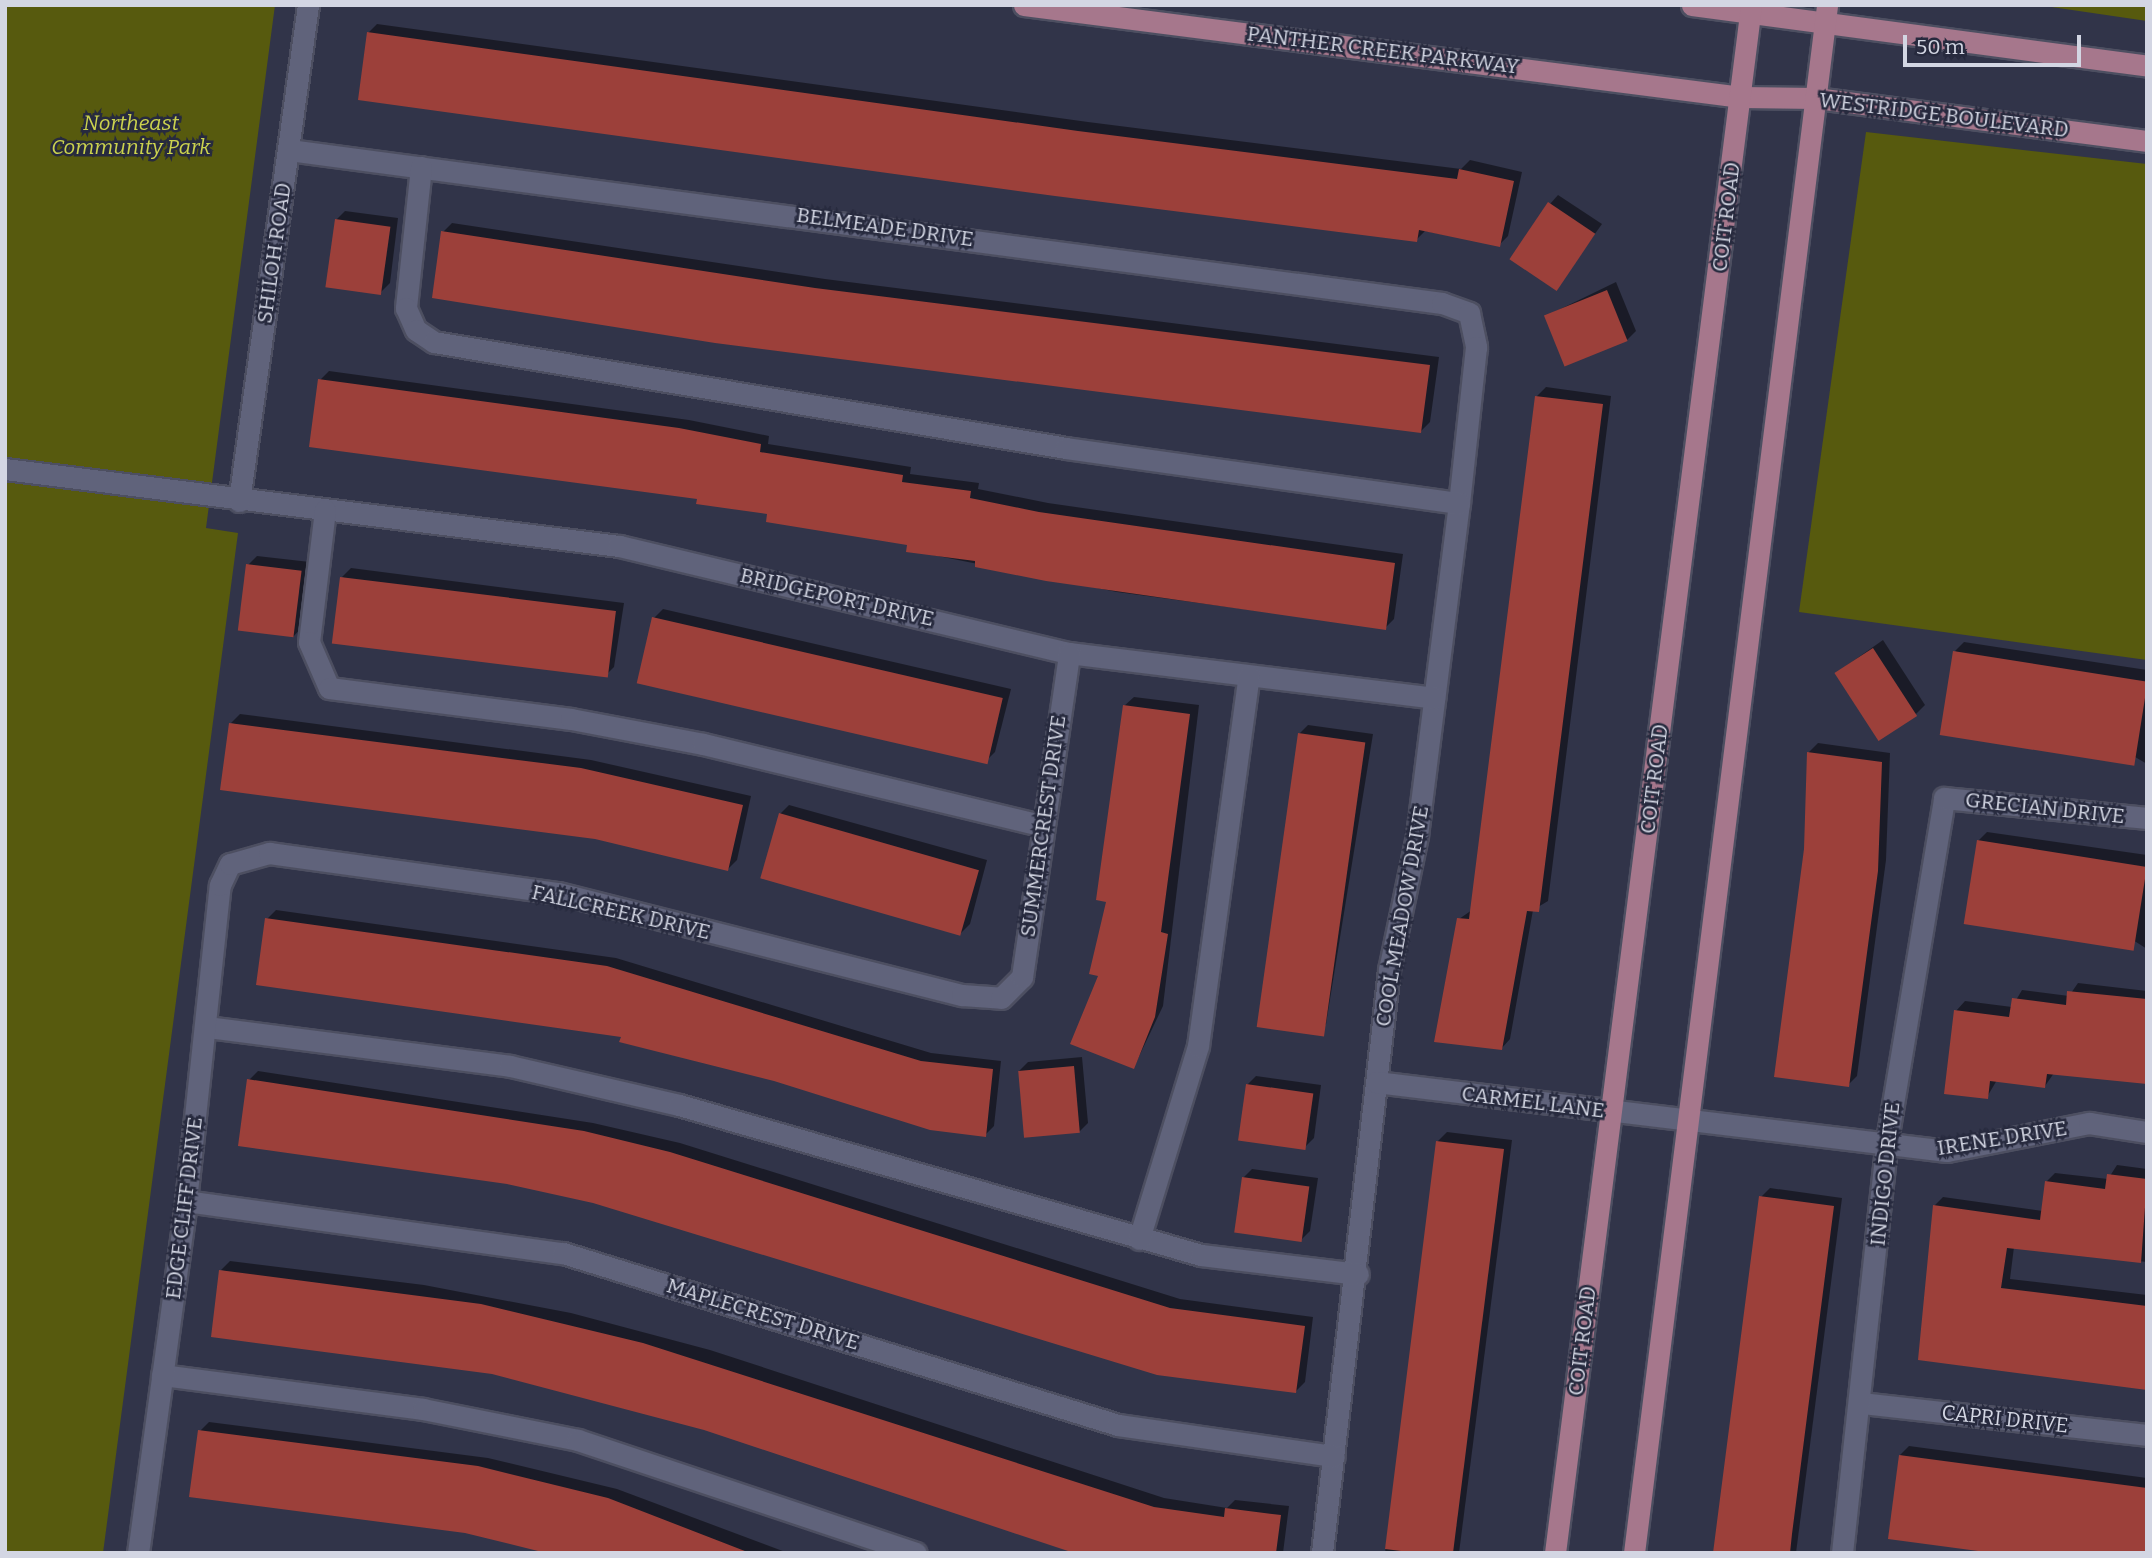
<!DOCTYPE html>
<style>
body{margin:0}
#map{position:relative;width:2152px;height:1558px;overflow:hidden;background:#313449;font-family:Bitter,serif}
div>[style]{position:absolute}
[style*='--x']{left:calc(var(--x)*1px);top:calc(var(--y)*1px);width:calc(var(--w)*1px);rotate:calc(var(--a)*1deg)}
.green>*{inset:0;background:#575a0e}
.shadow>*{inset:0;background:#0007}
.building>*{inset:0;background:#9c403a;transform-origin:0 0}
.roads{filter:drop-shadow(2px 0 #4d4f61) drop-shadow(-2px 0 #4d4f61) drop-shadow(0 2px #4d4f61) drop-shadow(0 -2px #4d4f61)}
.minor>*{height:21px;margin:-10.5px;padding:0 10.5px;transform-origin:10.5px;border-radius:10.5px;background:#60637b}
.major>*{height:21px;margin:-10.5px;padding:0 10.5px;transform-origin:10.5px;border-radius:10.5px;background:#a6778c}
span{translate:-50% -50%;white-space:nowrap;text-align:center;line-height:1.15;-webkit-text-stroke:5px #272a3e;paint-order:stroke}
.street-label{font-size:21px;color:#d3d6e3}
.park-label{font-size:21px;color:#ccd34e;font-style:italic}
.frame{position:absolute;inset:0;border:7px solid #d3d6e3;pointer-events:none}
.scale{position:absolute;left:1903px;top:35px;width:178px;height:32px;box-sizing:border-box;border:4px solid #d3d6e3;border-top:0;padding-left:9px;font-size:21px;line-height:24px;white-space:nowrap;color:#d3d6e3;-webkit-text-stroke:5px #272a3e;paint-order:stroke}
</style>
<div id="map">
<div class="green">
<div style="clip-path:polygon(5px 5px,275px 5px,206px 528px,238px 533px,103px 1553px,5px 1553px)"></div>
<div style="clip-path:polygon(2038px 5px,2147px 5px,2147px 21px)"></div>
<div style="clip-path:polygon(1866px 132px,2147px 164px,2147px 660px,1799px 612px)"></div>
</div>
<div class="shadow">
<div style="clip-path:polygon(377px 24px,1088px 122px,1461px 169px,1470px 160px,1522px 172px,1508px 236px,1499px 245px,1425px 231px,1416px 240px,368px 33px)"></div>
<div style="clip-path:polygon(1558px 195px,1602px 224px,1556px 288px,1550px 204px)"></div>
<div style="clip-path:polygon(345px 211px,398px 218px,390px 283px,381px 292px,336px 220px)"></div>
<div style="clip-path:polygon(452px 223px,825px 279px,1439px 357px,1430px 422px,1421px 431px,443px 232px)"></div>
<div style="clip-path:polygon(1616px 282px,1636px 331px,1627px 340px,1546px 316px)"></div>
<div style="clip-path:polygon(329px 371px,689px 420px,769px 436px,768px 444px,911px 467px,910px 474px,979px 483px,978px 489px,1048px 503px,1403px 554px,1394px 619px,1385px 628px,1117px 592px,908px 550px,909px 543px,699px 497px,320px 380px)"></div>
<div style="clip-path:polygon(1546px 387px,1611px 396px,1548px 901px,1533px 910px,1510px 1039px,1501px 1049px,1459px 919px,1472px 910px,1537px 396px)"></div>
<div style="clip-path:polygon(257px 556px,310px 562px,302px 627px,293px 637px,248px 565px)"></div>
<div style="clip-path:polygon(351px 568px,624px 603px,614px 667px,605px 676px,342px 577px)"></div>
<div style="clip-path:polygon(663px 609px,1011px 689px,995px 752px,986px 761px,654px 618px)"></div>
<div style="clip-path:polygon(1883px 640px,1925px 705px,1916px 714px,1836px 673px)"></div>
<div style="clip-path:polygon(1964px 642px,2147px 670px,2147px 764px,1955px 651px)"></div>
<div style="clip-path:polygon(1134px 697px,1199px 705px,1163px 1006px,1134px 1067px,1100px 974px,1124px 706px)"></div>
<div style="clip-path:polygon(240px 714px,591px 760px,751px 796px,737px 860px,728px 869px,231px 723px)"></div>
<div style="clip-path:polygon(1308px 725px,1373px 734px,1326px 1024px,1317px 1033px,1299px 734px)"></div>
<div style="clip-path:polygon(1818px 743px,1890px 753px,1886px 860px,1857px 1076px,1848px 1085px,1806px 849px,1809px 752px)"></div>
<div style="clip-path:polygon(789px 805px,987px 860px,970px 924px,961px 933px,780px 814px)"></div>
<div style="clip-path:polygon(1987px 832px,2147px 855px,2147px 949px,1978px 841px)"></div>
<div style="clip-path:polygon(276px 910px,616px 958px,931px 1053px,1001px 1061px,994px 1126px,985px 1135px,623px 1035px,267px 919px)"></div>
<div style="clip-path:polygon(2078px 983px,2147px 991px,2147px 1082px,2054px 1073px,2045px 1086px,1997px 1080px,1987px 1097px,1956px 1011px,1965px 1001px,2012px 1007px,2022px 990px,2069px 996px)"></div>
<div style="clip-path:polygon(1082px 1057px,1088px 1123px,1079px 1132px,1019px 1071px,1028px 1062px)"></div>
<div style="clip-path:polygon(258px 1071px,593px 1123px,680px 1143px,1180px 1299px,1313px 1317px,1305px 1382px,1296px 1391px,249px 1080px)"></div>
<div style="clip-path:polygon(1256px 1076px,1321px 1085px,1314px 1138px,1305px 1147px,1247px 1085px)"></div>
<div style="clip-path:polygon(1447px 1132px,1512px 1140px,1459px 1553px,1385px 1553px,1438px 1141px)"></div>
<div style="clip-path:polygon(2117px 1165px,2147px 1169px,2147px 1262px,2014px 1247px,2010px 1279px,2147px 1295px,2147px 1386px,1920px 1358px,1934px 1206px,1943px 1197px,2043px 1211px,2046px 1182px,2055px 1173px,2108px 1179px)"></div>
<div style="clip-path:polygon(1252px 1169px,1318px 1178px,1310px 1231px,1301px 1240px,1243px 1178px)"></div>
<div style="clip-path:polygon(1770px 1188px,1842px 1198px,1796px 1553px,1714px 1553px,1761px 1197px)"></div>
<div style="clip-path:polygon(230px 1261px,424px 1285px,571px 1313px,710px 1350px,1164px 1498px,1227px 1508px,1235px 1500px,1289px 1506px,1283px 1553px,1080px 1553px,221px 1270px)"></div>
<div style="clip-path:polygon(209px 1422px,488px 1458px,617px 1489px,788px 1553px,553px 1553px,200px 1431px)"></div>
<div style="clip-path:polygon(1909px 1446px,2147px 1478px,2147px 1553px,1900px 1455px)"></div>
</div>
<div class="building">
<div style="clip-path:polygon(367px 32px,1078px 131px,1457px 179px,1459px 169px,1514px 181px,1500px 247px,1419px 230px,1417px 242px,1055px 196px,358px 100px)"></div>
<div style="left:1548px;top:202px;width:57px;height:69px;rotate:34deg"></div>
<div style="left:335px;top:219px;width:56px;height:69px;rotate:8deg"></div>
<div style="clip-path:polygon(441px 231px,815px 288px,1430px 365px,1421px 433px,715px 343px,432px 298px)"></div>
<div style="left:1607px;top:290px;width:55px;height:68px;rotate:68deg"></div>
<div style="clip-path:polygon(318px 379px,679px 428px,761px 444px,760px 452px,903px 475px,902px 482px,971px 491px,970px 498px,1039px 512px,1395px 563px,1386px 630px,1046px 581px,975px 567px,975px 561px,906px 552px,907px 545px,766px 522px,767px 514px,696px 504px,697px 499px,309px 447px)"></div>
<div style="clip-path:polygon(1535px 396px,1603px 404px,1539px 912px,1527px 911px,1502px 1050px,1434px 1042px,1457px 918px,1469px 919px)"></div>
<div style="left:246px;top:564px;width:56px;height:67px;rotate:7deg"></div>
<div style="left:340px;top:577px;width:278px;height:67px;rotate:7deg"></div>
<div style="left:652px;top:617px;width:360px;height:68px;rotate:13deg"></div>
<div style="left:1873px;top:648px;width:81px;height:46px;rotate:57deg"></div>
<div style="left:1953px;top:651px;width:197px;height:85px;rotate:9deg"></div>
<div style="clip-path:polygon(1123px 705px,1190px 714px,1161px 932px,1168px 934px,1155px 1017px,1134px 1069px,1070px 1044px,1098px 976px,1089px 974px,1106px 902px,1096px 900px)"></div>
<div style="clip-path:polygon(229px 723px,581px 768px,743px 805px,728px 871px,595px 839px,220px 790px)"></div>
<div style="left:1298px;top:733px;width:68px;height:297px;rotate:8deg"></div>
<div style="clip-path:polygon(1807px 752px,1882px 762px,1878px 871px,1849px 1087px,1774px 1077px,1804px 849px)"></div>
<div style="left:779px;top:813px;width:208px;height:68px;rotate:16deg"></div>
<div style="left:1977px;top:840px;width:172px;height:85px;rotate:9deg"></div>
<div style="clip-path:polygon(265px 918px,607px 966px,921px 1061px,993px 1069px,986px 1137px,930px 1130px,774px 1081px,619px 1042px,621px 1037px,256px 985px)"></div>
<div style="clip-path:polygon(2067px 991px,2147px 999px,2147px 1084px,2047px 1074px,2045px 1088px,1990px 1081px,1988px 1099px,1944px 1094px,1954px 1010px,2009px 1017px,2012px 998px,2066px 1005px)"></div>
<div style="left:1074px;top:1066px;width:67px;height:56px;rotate:85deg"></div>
<div style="clip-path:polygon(247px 1079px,584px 1131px,670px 1152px,1170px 1308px,1305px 1326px,1296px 1393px,1157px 1375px,593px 1203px,507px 1184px,238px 1146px)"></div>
<div style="left:1246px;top:1084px;width:68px;height:57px;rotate:8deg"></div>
<div style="clip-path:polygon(1436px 1141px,1504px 1149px,1453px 1553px,1417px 1553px,1385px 1549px)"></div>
<div style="clip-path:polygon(2107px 1174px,2147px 1179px,2141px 1263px,2007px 1248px,2001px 1288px,2147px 1306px,2147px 1390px,1918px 1360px,1933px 1205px,2040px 1220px,2045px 1181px,2105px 1189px)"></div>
<div style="left:1242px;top:1177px;width:68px;height:56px;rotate:8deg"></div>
<div style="clip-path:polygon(1759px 1196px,1834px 1206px,1792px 1534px,1790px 1553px,1713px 1553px)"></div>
<div style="clip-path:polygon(219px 1270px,481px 1304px,643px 1343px,1154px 1507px,1224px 1517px,1225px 1508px,1281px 1515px,1276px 1553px,1074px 1553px,704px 1430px,492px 1374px,211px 1337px)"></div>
<div style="clip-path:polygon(198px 1430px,478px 1466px,608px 1498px,750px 1553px,546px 1553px,465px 1533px,189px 1497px)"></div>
<div style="clip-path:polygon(1899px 1455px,2147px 1488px,2147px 1553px,1993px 1553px,1888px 1539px)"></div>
</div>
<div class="roads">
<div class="minor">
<div style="--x:289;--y:150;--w:1163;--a:7.56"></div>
<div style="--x:1442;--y:303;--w:29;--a:20"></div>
<div style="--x:1469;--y:313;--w:35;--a:78"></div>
<div style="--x:1476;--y:347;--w:157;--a:96.2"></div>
<div style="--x:1459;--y:503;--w:336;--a:97.2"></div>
<div style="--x:1417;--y:836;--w:137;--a:101.8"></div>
<div style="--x:1389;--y:970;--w:587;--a:96.56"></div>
<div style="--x:421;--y:167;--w:142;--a:96.1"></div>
<div style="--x:406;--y:308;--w:24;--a:66"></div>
<div style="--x:416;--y:330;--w:22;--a:34"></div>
<div style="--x:434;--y:342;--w:641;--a:9.52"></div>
<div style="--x:1066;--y:448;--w:397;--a:8"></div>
<div style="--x:5;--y:469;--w:619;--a:7.15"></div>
<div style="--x:619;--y:546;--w:463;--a:13.4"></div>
<div style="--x:1069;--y:653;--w:368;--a:7"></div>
<div style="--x:239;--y:501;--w:501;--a:-82.08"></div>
<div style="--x:325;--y:510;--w:133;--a:96.9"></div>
<div style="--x:309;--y:642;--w:50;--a:66.5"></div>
<div style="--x:329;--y:688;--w:244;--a:7.3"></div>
<div style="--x:571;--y:719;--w:134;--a:10.7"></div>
<div style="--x:703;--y:744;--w:348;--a:13.5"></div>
<div style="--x:207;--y:1027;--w:305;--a:7.3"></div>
<div style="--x:510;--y:1066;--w:173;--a:13"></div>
<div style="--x:679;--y:1105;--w:543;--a:16.03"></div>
<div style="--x:1201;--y:1255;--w:158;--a:6.9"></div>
<div style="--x:1376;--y:1082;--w:575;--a:6.89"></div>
<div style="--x:1947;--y:1151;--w:145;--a:-11.2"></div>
<div style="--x:2089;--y:1123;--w:59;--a:8.8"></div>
<div style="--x:186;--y:1201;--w:381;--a:7.9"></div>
<div style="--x:563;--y:1253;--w:581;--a:17.22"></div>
<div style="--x:1118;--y:1425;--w:218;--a:8.2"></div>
<div style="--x:1139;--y:1239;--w:202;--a:-73"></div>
<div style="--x:1198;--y:1046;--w:373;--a:-82.2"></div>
<div style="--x:162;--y:1375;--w:263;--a:7.4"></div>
<div style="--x:423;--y:1409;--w:158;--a:11.3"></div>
<div style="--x:578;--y:1440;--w:356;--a:18.5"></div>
<div style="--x:1862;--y:1403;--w:287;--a:6.4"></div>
<div style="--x:138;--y:1553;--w:355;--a:-82.2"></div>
<div style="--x:186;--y:1201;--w:318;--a:-83.9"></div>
<div style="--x:220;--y:885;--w:23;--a:-65"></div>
<div style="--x:230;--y:864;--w:41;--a:-15.8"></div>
<div style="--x:269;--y:853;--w:292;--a:7.9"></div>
<div style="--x:558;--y:893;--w:417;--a:14.2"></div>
<div style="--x:962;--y:995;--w:39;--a:4"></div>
<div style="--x:1001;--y:998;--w:30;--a:-45"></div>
<div style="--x:1022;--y:977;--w:327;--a:-81.7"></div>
<div style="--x:1842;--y:1553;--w:409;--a:-83.8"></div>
<div style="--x:1886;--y:1146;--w:353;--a:-80.5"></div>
<div style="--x:1944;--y:798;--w:204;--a:5.6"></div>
</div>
<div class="major">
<div style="--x:1024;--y:5;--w:723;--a:7.31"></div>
<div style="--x:1741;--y:97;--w:75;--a:0.8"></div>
<div style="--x:1816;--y:98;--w:334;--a:7.4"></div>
<div style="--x:1692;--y:5;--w:459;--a:7.6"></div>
<div style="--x:1555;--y:1553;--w:1560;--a:-82.78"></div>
<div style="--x:1634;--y:1553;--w:1560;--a:-82.89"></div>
</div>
</div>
<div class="street-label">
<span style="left:1383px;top:50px;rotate:7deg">PANTHER CREEK PARKWAY</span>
<span style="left:1944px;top:115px;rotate:7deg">WESTRIDGE BOULEVARD</span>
<span style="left:1726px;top:217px;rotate:-83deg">COIT ROAD</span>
<span style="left:885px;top:227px;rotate:8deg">BELMEADE DRIVE</span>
<span style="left:274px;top:253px;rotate:-82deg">SHILOH ROAD</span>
<span style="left:837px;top:597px;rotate:13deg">BRIDGEPORT DRIVE</span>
<span style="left:1654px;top:779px;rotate:-83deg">COIT ROAD</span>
<span style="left:2045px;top:808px;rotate:6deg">GRECIAN DRIVE</span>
<span style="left:1043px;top:826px;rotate:-82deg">SUMMERCREST DRIVE</span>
<span style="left:621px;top:912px;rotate:13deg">FALLCREEK DRIVE</span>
<span style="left:1402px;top:916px;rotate:-80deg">COOL MEADOW DRIVE</span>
<span style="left:1533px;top:1102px;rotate:7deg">CARMEL LANE</span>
<span style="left:2002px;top:1138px;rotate:-9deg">IRENE DRIVE</span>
<span style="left:1885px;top:1174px;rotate:-84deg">INDIGO DRIVE</span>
<span style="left:184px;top:1208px;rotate:-83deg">EDGE CLIFF DRIVE</span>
<span style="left:763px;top:1314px;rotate:17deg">MAPLECREST DRIVE</span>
<span style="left:1582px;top:1341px;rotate:-83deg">COIT ROAD</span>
<span style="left:2005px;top:1419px;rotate:6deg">CAPRI DRIVE</span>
</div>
<div class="park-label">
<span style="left:131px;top:135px">Northeast<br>Community Park</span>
</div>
<div class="frame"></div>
<div class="scale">50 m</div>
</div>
